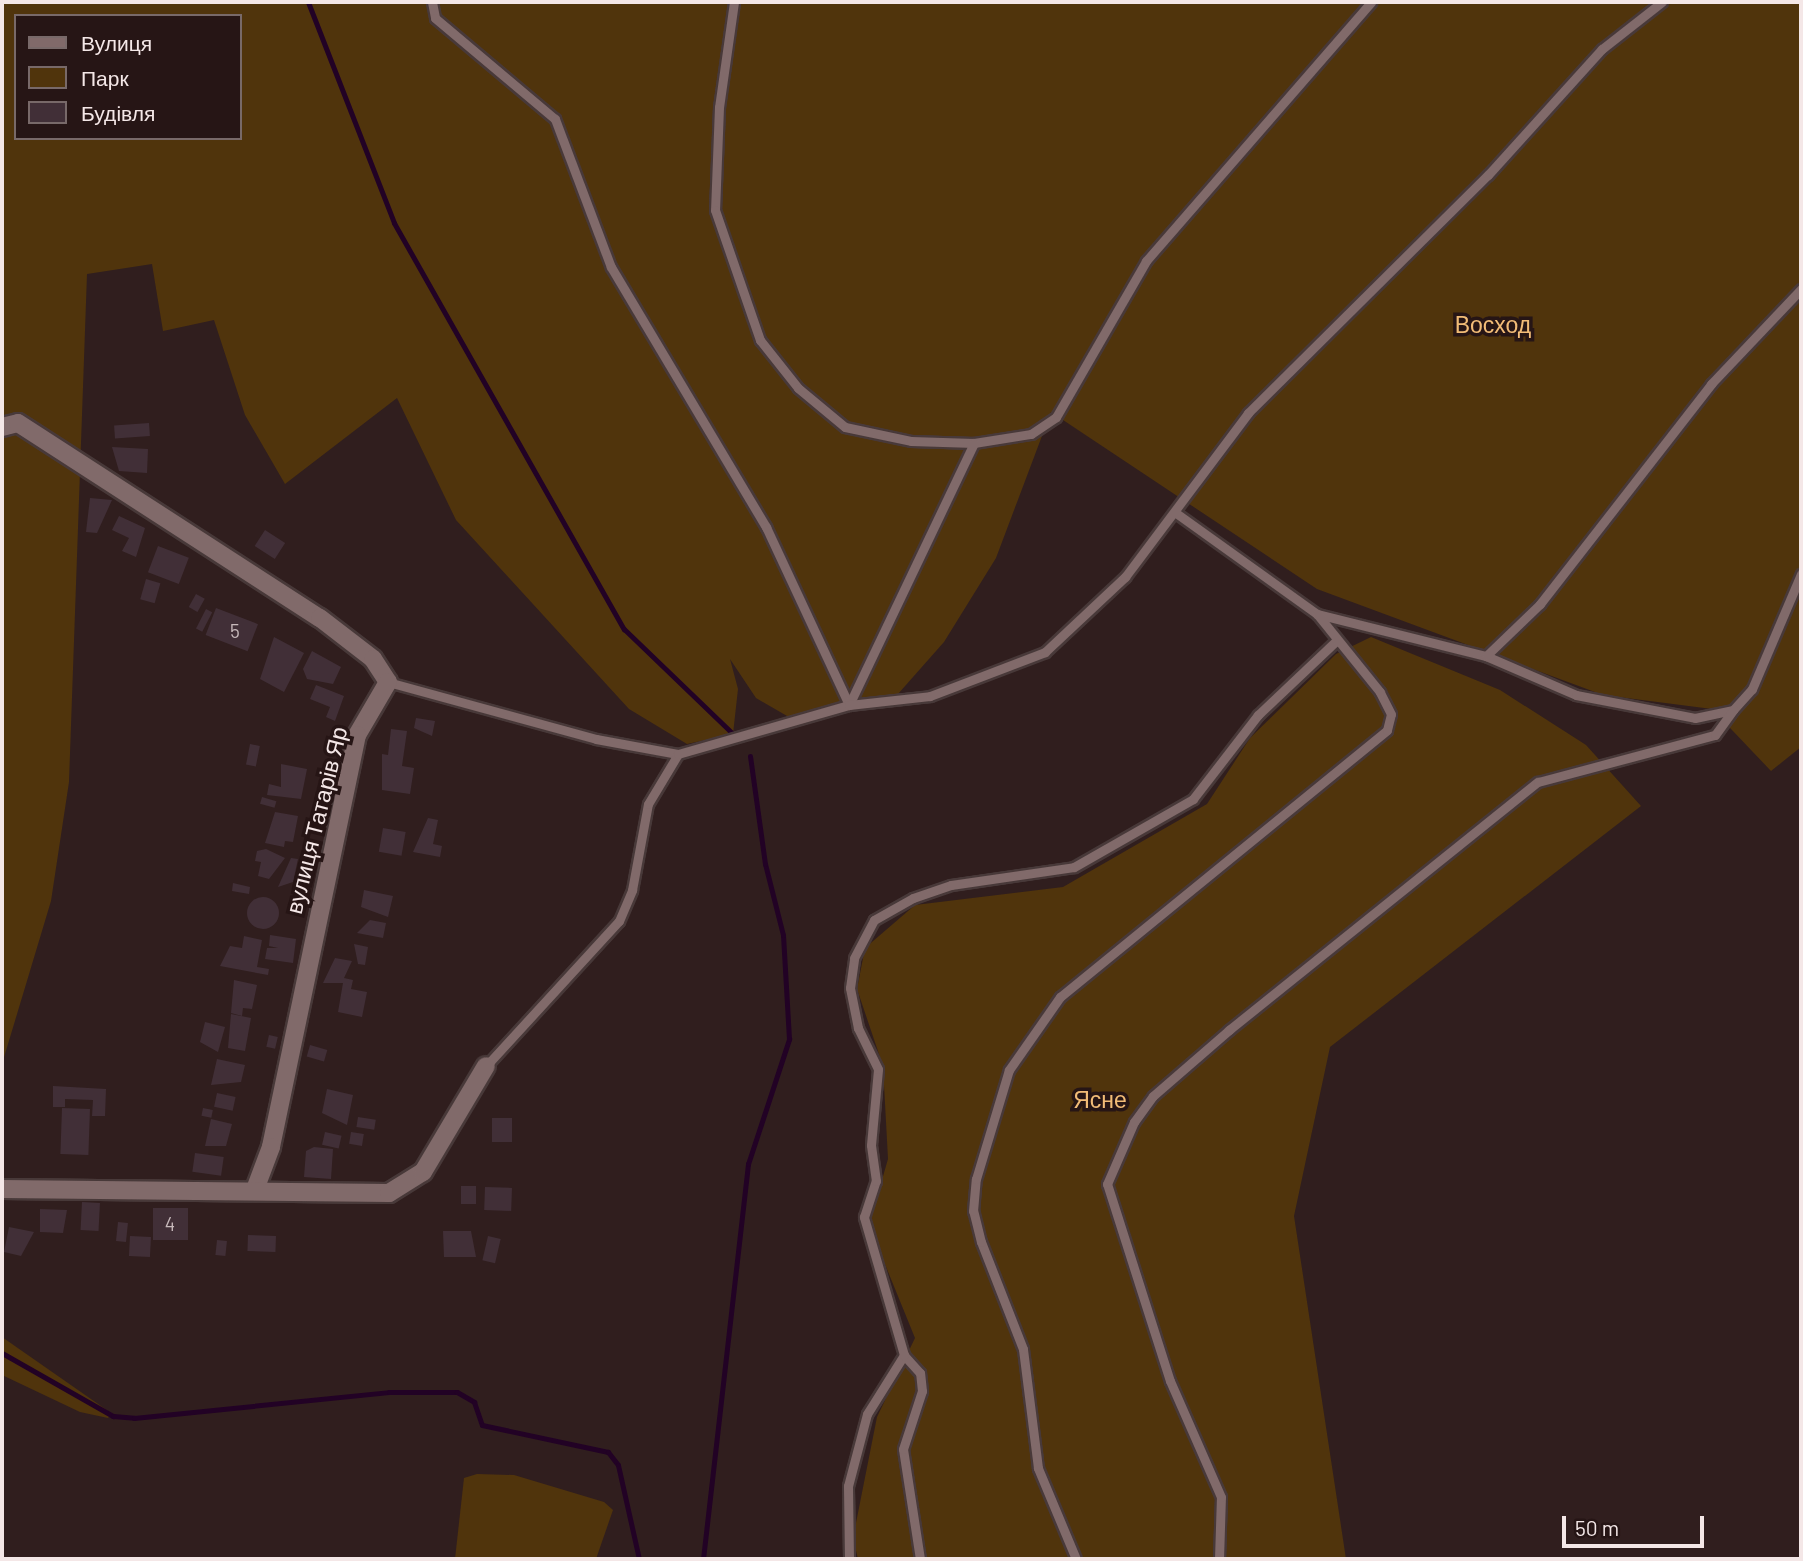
<!DOCTYPE html>
<meta charset="utf-8">
<style>
body{margin:0}
#map{position:relative;width:1803px;height:1561px;overflow:hidden;background:#301e1e;font-family:Barlow,sans-serif}
div>[style]{position:absolute}
[style*='--x']{left:calc(var(--x)*1px);top:calc(var(--y)*1px);width:calc(var(--w)*1px);rotate:calc(var(--a)*1deg)}
.green>*{inset:0;background:#50340c}
.stream>*{height:5px;margin:-2.5px;padding:0 2.5px;transform-origin:2.5px;border-radius:2.5px;background:#220225}
.building>*{inset:0;background:#412f37;transform-origin:0 0}
.round{border-radius:50%}
.roads{filter:drop-shadow(2px 0 #483939) drop-shadow(-2px 0 #483939) drop-shadow(0 2px #483939) drop-shadow(0 -2px #483939)}
.lane>*{height:9px;margin:-4.5px;padding:0 4.5px;transform-origin:4.5px;border-radius:4.5px;background:#816a6a}
.street>*{height:18px;margin:-9px;padding:0 9px;transform-origin:9px;border-radius:9px;background:#816a6a}
span{translate:-50% -50%;white-space:nowrap;text-align:center;line-height:1.15;-webkit-text-stroke:7px #261515;paint-order:stroke}
.number-label{font-size:19px;color:#c7b9bb}
.number-label span{-webkit-text-stroke-width:0}
.park-label{font-size:23px;color:#f2bc77}
.street-label{font-size:23px;color:#f4e7e7}
.frame{position:absolute;inset:0;border:4px solid #f4e7e7;pointer-events:none}
.legend{position:absolute;left:14px;top:14px;width:228px;height:126px;box-sizing:border-box;background:#261515;border:2px solid #786969;margin:0;padding:9px 12px;list-style:none;font-size:21px;color:#f4e7e7}
.legend li{display:flex;align-items:center;gap:14px;height:35px}
.legend b{width:35px;border:2px solid #786969}
.scale{position:absolute;left:1562px;top:1516px;width:142px;height:32px;box-sizing:border-box;border:4px solid #f4e7e7;border-top:0;padding-left:9px;font-size:21px;line-height:24px;white-space:nowrap;color:#f4e7e7;-webkit-text-stroke:5px #261515;paint-order:stroke}
</style>
<div id="map">
<div class="green">
<div style="clip-path:polygon(evenodd,2px 2px,1801px 2px,1801px 747px,1771px 771px,1712px 709px,1603px 695px,1317px 589px,1051px 412px,996px 558px,944px 642px,898px 694px,794px 720px,756px 698px,730px 659px,738px 689px,733px 734px,687px 744px,629px 709px,456px 520px,397px 398px,285px 484px,245px 415px,214px 320px,163px 331px,152px 264px,87px 274px,69px 782px,51px 901px,2px 1064px,2px 2px,16px 16px,240px 16px,240px 138px,16px 138px,16px 16px)"></div>
<div style="clip-path:polygon(1371px 637px,1500px 690px,1586px 745px,1641px 806px,1330px 1047px,1294px 1216px,1346px 1559px,858px 1559px,853px 1538px,877px 1417px,915px 1338px,869px 1225px,888px 1159px,883px 1066px,857px 989px,865px 948px,915px 905px,1063px 887px,1207px 804px,1250px 738px,1336px 654px)"></div>
<div style="clip-path:polygon(2px 1337px,111px 1413px,108px 1418px,80px 1412px,2px 1375px)"></div>
<div style="clip-path:polygon(477px 1474px,514px 1475px,604px 1502px,613px 1510px,596px 1559px,455px 1559px,464px 1478px)"></div>
</div>
<div class="stream">
<div style="--x:308;--y:2;--w:237;--a:68.7"></div>
<div style="--x:394;--y:223;--w:467;--a:60.5"></div>
<div style="--x:624;--y:629;--w:151;--a:43.9"></div>
<div style="--x:2;--y:1353;--w:128;--a:29.6"></div>
<div style="--x:113;--y:1416;--w:21;--a:5"></div>
<div style="--x:134;--y:1418;--w:256;--a:-5.8"></div>
<div style="--x:389;--y:1392;--w:68;--a:0"></div>
<div style="--x:457;--y:1392;--w:20;--a:30"></div>
<div style="--x:474;--y:1402;--w:24;--a:71"></div>
<div style="--x:482;--y:1425;--w:129;--a:12.1"></div>
<div style="--x:608;--y:1452;--w:16;--a:52"></div>
<div style="--x:618;--y:1465;--w:96;--a:77.4"></div>
<div style="--x:703;--y:1559;--w:398;--a:-83.5"></div>
<div style="--x:748;--y:1164;--w:132;--a:-71.8"></div>
<div style="--x:789;--y:1039;--w:104;--a:-93.3"></div>
<div style="--x:783;--y:935;--w:73;--a:-104.2"></div>
<div style="--x:765;--y:864;--w:109;--a:-97.9"></div>
</div>
<div class="building">
<div style="left:149px;top:423px;width:13px;height:35px;rotate:86deg"></div>
<div style="clip-path:polygon(112px 447px,148px 449px,147px 473px,119px 471px)"></div>
<div style="clip-path:polygon(90px 498px,112px 500px,97px 533px,86px 532px)"></div>
<div style="clip-path:polygon(119px 516px,145px 528px,136px 557px,122px 551px,129px 538px,112px 530px)"></div>
<div style="left:265px;top:530px;width:24px;height:19px;rotate:33deg"></div>
<div style="left:158px;top:546px;width:33px;height:28px;rotate:21deg"></div>
<div style="left:146px;top:579px;width:15px;height:21px;rotate:16deg"></div>
<div style="left:196px;top:594px;width:10px;height:15px;rotate:29deg"></div>
<div style="left:216px;top:608px;width:45px;height:29px;rotate:21deg"></div>
<div style="left:206px;top:609px;width:7px;height:22px;rotate:27deg"></div>
<div style="clip-path:polygon(274px 637px,304px 653px,284px 692px,260px 679px)"></div>
<div style="clip-path:polygon(312px 651px,341px 667px,333px 684px,307px 679px,303px 669px)"></div>
<div style="clip-path:polygon(316px 685px,344px 696px,335px 721px,326px 717px,330px 707px,310px 699px)"></div>
<div style="clip-path:polygon(416px 718px,435px 721px,432px 736px,414px 728px)"></div>
<div style="clip-path:polygon(391px 729px,407px 731px,402px 766px,414px 768px,410px 794px,382px 790px,382px 754px,388px 755px)"></div>
<div style="left:250px;top:744px;width:10px;height:21px;rotate:11deg"></div>
<div style="clip-path:polygon(281px 764px,307px 769px,301px 799px,267px 795px,269px 784px,281px 787px)"></div>
<div style="left:262px;top:797px;width:15px;height:7px;rotate:16deg"></div>
<div style="clip-path:polygon(275px 812px,298px 816px,293px 842px,285px 841px,284px 847px,265px 843px)"></div>
<div style="clip-path:polygon(428px 818px,438px 820px,433px 844px,442px 846px,440px 857px,413px 852px)"></div>
<div style="left:383px;top:828px;width:23px;height:24px;rotate:10deg"></div>
<div style="clip-path:polygon(266px 849px,285px 858px,269px 879px,258px 876px,261px 862px,255px 861px,257px 851px)"></div>
<div style="clip-path:polygon(291px 858px,298px 859px,293px 882px,278px 887px)"></div>
<div style="clip-path:polygon(233px 883px,250px 887px,249px 894px,232px 891px)"></div>
<div style="clip-path:polygon(364px 890px,393px 896px,388px 917px,361px 907px)"></div>
<div class="round" style="left:247px;top:897px;width:32px;height:32px"></div>
<div style="clip-path:polygon(370px 920px,386px 923px,383px 938px,357px 933px)"></div>
<div style="clip-path:polygon(270px 935px,296px 939px,293px 963px,265px 959px,267px 948px,278px 948px,269px 946px)"></div>
<div style="clip-path:polygon(244px 936px,262px 940px,257px 967px,269px 969px,268px 975px,220px 966px,230px 946px,242px 948px)"></div>
<div style="clip-path:polygon(354px 944px,368px 947px,365px 965px,358px 964px)"></div>
<div style="clip-path:polygon(335px 958px,352px 961px,344px 978px,353px 980px,351px 989px,367px 992px,362px 1017px,338px 1012px,343px 983px,323px 983px)"></div>
<div style="clip-path:polygon(234px 980px,257px 985px,252px 1009px,243px 1008px,242px 1016px,231px 1013px)"></div>
<div style="clip-path:polygon(231px 1014px,251px 1018px,245px 1051px,228px 1048px)"></div>
<div style="clip-path:polygon(205px 1022px,225px 1027px,218px 1052px,200px 1042px)"></div>
<div style="left:269px;top:1035px;width:9px;height:12px;rotate:13deg"></div>
<div style="left:310px;top:1045px;width:18px;height:12px;rotate:16deg"></div>
<div style="clip-path:polygon(217px 1059px,245px 1065px,241px 1082px,211px 1085px)"></div>
<div style="clip-path:polygon(53px 1086px,106px 1089px,105px 1116px,92px 1116px,93px 1100px,65px 1099px,65px 1107px,53px 1107px)"></div>
<div style="clip-path:polygon(327px 1089px,353px 1095px,347px 1125px,322px 1113px)"></div>
<div style="left:217px;top:1093px;width:19px;height:14px;rotate:12deg"></div>
<div style="left:62px;top:1108px;width:28px;height:46px;rotate:2deg"></div>
<div style="left:203px;top:1108px;width:10px;height:8px;rotate:11deg"></div>
<div style="left:358px;top:1117px;width:18px;height:10px;rotate:9deg"></div>
<div style="left:492px;top:1118px;width:20px;height:24px"></div>
<div style="clip-path:polygon(211px 1119px,232px 1124px,226px 1146px,205px 1146px)"></div>
<div style="left:325px;top:1132px;width:17px;height:13px;rotate:13deg"></div>
<div style="left:351px;top:1132px;width:13px;height:12px;rotate:9deg"></div>
<div style="clip-path:polygon(314px 1147px,333px 1149px,331px 1179px,304px 1177px,306px 1151px)"></div>
<div style="left:195px;top:1153px;width:29px;height:19px;rotate:8deg"></div>
<div style="left:461px;top:1186px;width:15px;height:18px"></div>
<div style="left:485px;top:1187px;width:27px;height:23px;rotate:2deg"></div>
<div style="left:82px;top:1202px;width:18px;height:28px;rotate:3deg"></div>
<div style="left:153px;top:1208px;width:35px;height:32px"></div>
<div style="clip-path:polygon(40px 1209px,67px 1210px,63px 1233px,40px 1232px)"></div>
<div style="left:118px;top:1222px;width:10px;height:19px;rotate:6deg"></div>
<div style="clip-path:polygon(9px 1227px,34px 1232px,21px 1256px,4px 1252px)"></div>
<div style="clip-path:polygon(443px 1231px,471px 1231px,476px 1257px,444px 1257px)"></div>
<div style="left:248px;top:1235px;width:28px;height:16px;rotate:2deg"></div>
<div style="left:130px;top:1236px;width:21px;height:20px;rotate:3deg"></div>
<div style="left:488px;top:1236px;width:13px;height:25px;rotate:13deg"></div>
<div style="left:217px;top:1240px;width:10px;height:15px;rotate:6deg"></div>
</div>
<div class="roads">
<div class="lane">
<div style="--x:432;--y:2;--w:16;--a:79"></div>
<div style="--x:435;--y:18;--w:157;--a:40.1"></div>
<div style="--x:555;--y:119;--w:158;--a:69.3"></div>
<div style="--x:611;--y:267;--w:303;--a:59.2"></div>
<div style="--x:766;--y:527;--w:196;--a:65"></div>
<div style="--x:734;--y:2;--w:106;--a:98.1"></div>
<div style="--x:719;--y:107;--w:103;--a:92.2"></div>
<div style="--x:715;--y:210;--w:138;--a:70.9"></div>
<div style="--x:760;--y:340;--w:61;--a:51.6"></div>
<div style="--x:798;--y:388;--w:61;--a:39.7"></div>
<div style="--x:845;--y:427;--w:67;--a:12"></div>
<div style="--x:911;--y:441;--w:63;--a:1.8"></div>
<div style="--x:974;--y:443;--w:58;--a:-9"></div>
<div style="--x:1031;--y:434;--w:30;--a:-34"></div>
<div style="--x:1056;--y:417;--w:180;--a:-60"></div>
<div style="--x:1146;--y:261;--w:343;--a:-49"></div>
<div style="--x:1176;--y:513;--w:173;--a:35.6"></div>
<div style="--x:1317;--y:614;--w:174;--a:14"></div>
<div style="--x:1486;--y:656;--w:98;--a:23.4"></div>
<div style="--x:1576;--y:695;--w:121;--a:10.9"></div>
<div style="--x:1695;--y:718;--w:39;--a:-12"></div>
<div style="--x:1733;--y:710;--w:28;--a:-48"></div>
<div style="--x:1752;--y:689;--w:125;--a:-66.9"></div>
<div style="--x:1486;--y:656;--w:75;--a:-43.9"></div>
<div style="--x:1540;--y:604;--w:279;--a:-52.1"></div>
<div style="--x:1711;--y:384;--w:131;--a:-46.5"></div>
<div style="--x:388;--y:682;--w:216;--a:15.3"></div>
<div style="--x:596;--y:739;--w:83;--a:10.4"></div>
<div style="--x:849;--y:705;--w:290;--a:-64.5"></div>
<div style="--x:486;--y:1066;--w:197;--a:-47.5"></div>
<div style="--x:619;--y:921;--w:34;--a:-67"></div>
<div style="--x:632;--y:890;--w:87;--a:-79.5"></div>
<div style="--x:648;--y:804;--w:58;--a:-59"></div>
<div style="--x:678;--y:754;--w:178;--a:-16"></div>
<div style="--x:849;--y:705;--w:81;--a:-6.3"></div>
<div style="--x:930;--y:696;--w:123;--a:-20.9"></div>
<div style="--x:1045;--y:652;--w:110;--a:-43.2"></div>
<div style="--x:1125;--y:577;--w:205;--a:-53.1"></div>
<div style="--x:1248;--y:413;--w:338;--a:-44.8"></div>
<div style="--x:1488;--y:175;--w:170;--a:-47.9"></div>
<div style="--x:1602;--y:49;--w:76;--a:-38.1"></div>
<div style="--x:849;--y:1559;--w:73;--a:-90.8"></div>
<div style="--x:848;--y:1486;--w:74;--a:-75.2"></div>
<div style="--x:867;--y:1414;--w:70;--a:-57.9"></div>
<div style="--x:920;--y:1559;--w:111;--a:-98.8"></div>
<div style="--x:903;--y:1449;--w:61;--a:-71.9"></div>
<div style="--x:922;--y:1391;--w:18;--a:-96"></div>
<div style="--x:920;--y:1373;--w:24;--a:-132"></div>
<div style="--x:904;--y:1355;--w:144;--a:-106.2"></div>
<div style="--x:864;--y:1217;--w:38;--a:-72"></div>
<div style="--x:876;--y:1181;--w:36;--a:-98"></div>
<div style="--x:871;--y:1145;--w:76;--a:-84.7"></div>
<div style="--x:878;--y:1069;--w:46;--a:-116"></div>
<div style="--x:858;--y:1028;--w:41;--a:-101.3"></div>
<div style="--x:850;--y:988;--w:30;--a:-82"></div>
<div style="--x:854;--y:958;--w:43;--a:-62.2"></div>
<div style="--x:874;--y:920;--w:45;--a:-29.4"></div>
<div style="--x:913;--y:898;--w:40;--a:-18.9"></div>
<div style="--x:951;--y:885;--w:124;--a:-8.3"></div>
<div style="--x:1074;--y:867;--w:137;--a:-29.7"></div>
<div style="--x:1193;--y:799;--w:106;--a:-52.3"></div>
<div style="--x:1258;--y:715;--w:109;--a:-43.5"></div>
<div style="--x:1076;--y:1559;--w:99;--a:-112.7"></div>
<div style="--x:1038;--y:1468;--w:120;--a:-97.2"></div>
<div style="--x:1023;--y:1349;--w:115;--a:-111.4"></div>
<div style="--x:981;--y:1242;--w:32;--a:-104"></div>
<div style="--x:973;--y:1211;--w:32;--a:-85"></div>
<div style="--x:976;--y:1179;--w:114;--a:-73.2"></div>
<div style="--x:1009;--y:1070;--w:89;--a:-55.1"></div>
<div style="--x:1060;--y:997;--w:422;--a:-39.2"></div>
<div style="--x:1387;--y:730;--w:16;--a:-76"></div>
<div style="--x:1391;--y:714;--w:25;--a:-117"></div>
<div style="--x:1380;--y:692;--w:100;--a:-128.9"></div>
<div style="--x:1219;--y:1559;--w:62;--a:-88.2"></div>
<div style="--x:1221;--y:1497;--w:127;--a:-113.7"></div>
<div style="--x:1170;--y:1381;--w:207;--a:-107.7"></div>
<div style="--x:1107;--y:1184;--w:68;--a:-66.5"></div>
<div style="--x:1134;--y:1122;--w:32;--a:-54"></div>
<div style="--x:1153;--y:1096;--w:101;--a:-41"></div>
<div style="--x:1229;--y:1030;--w:396;--a:-38.8"></div>
<div style="--x:1538;--y:782;--w:183;--a:-14.9"></div>
<div style="--x:1715;--y:735;--w:31;--a:-54"></div>
</div>
<div class="street">
<div style="--x:2;--y:427;--w:16;--a:-14"></div>
<div style="--x:18;--y:423;--w:359;--a:32.9"></div>
<div style="--x:320;--y:618;--w:67;--a:37.7"></div>
<div style="--x:373;--y:659;--w:27;--a:57"></div>
<div style="--x:388;--y:682;--w:61;--a:120.3"></div>
<div style="--x:357;--y:735;--w:421;--a:101.8"></div>
<div style="--x:271;--y:1147;--w:43;--a:110.6"></div>
<div style="--x:2;--y:1189;--w:387;--a:0.6"></div>
<div style="--x:389;--y:1193;--w:40;--a:-32"></div>
<div style="--x:423;--y:1172;--w:123;--a:-59.3"></div>
</div>
</div>
<div class="number-label">
<span style="left:235px;top:631px">5</span>
<span style="left:170px;top:1224px">4</span>
</div>
<div class="park-label">
<span style="left:1493px;top:324px">Восход</span>
<span style="left:1100px;top:1099px">Ясне</span>
</div>
<div class="street-label">
<span style="left:316px;top:820px;rotate:-76deg">вулиця Татарів Яр</span>
</div>
<div class="frame"></div>
<ul class="legend">
<li><b style="height:9px;background:#816a6a"></b>Вулиця</li>
<li><b style="height:19px;background:#50340c"></b>Парк</li>
<li><b style="height:19px;background:#412f37"></b>Будівля</li>
</ul>
<div class="scale">50 m</div>
</div>
